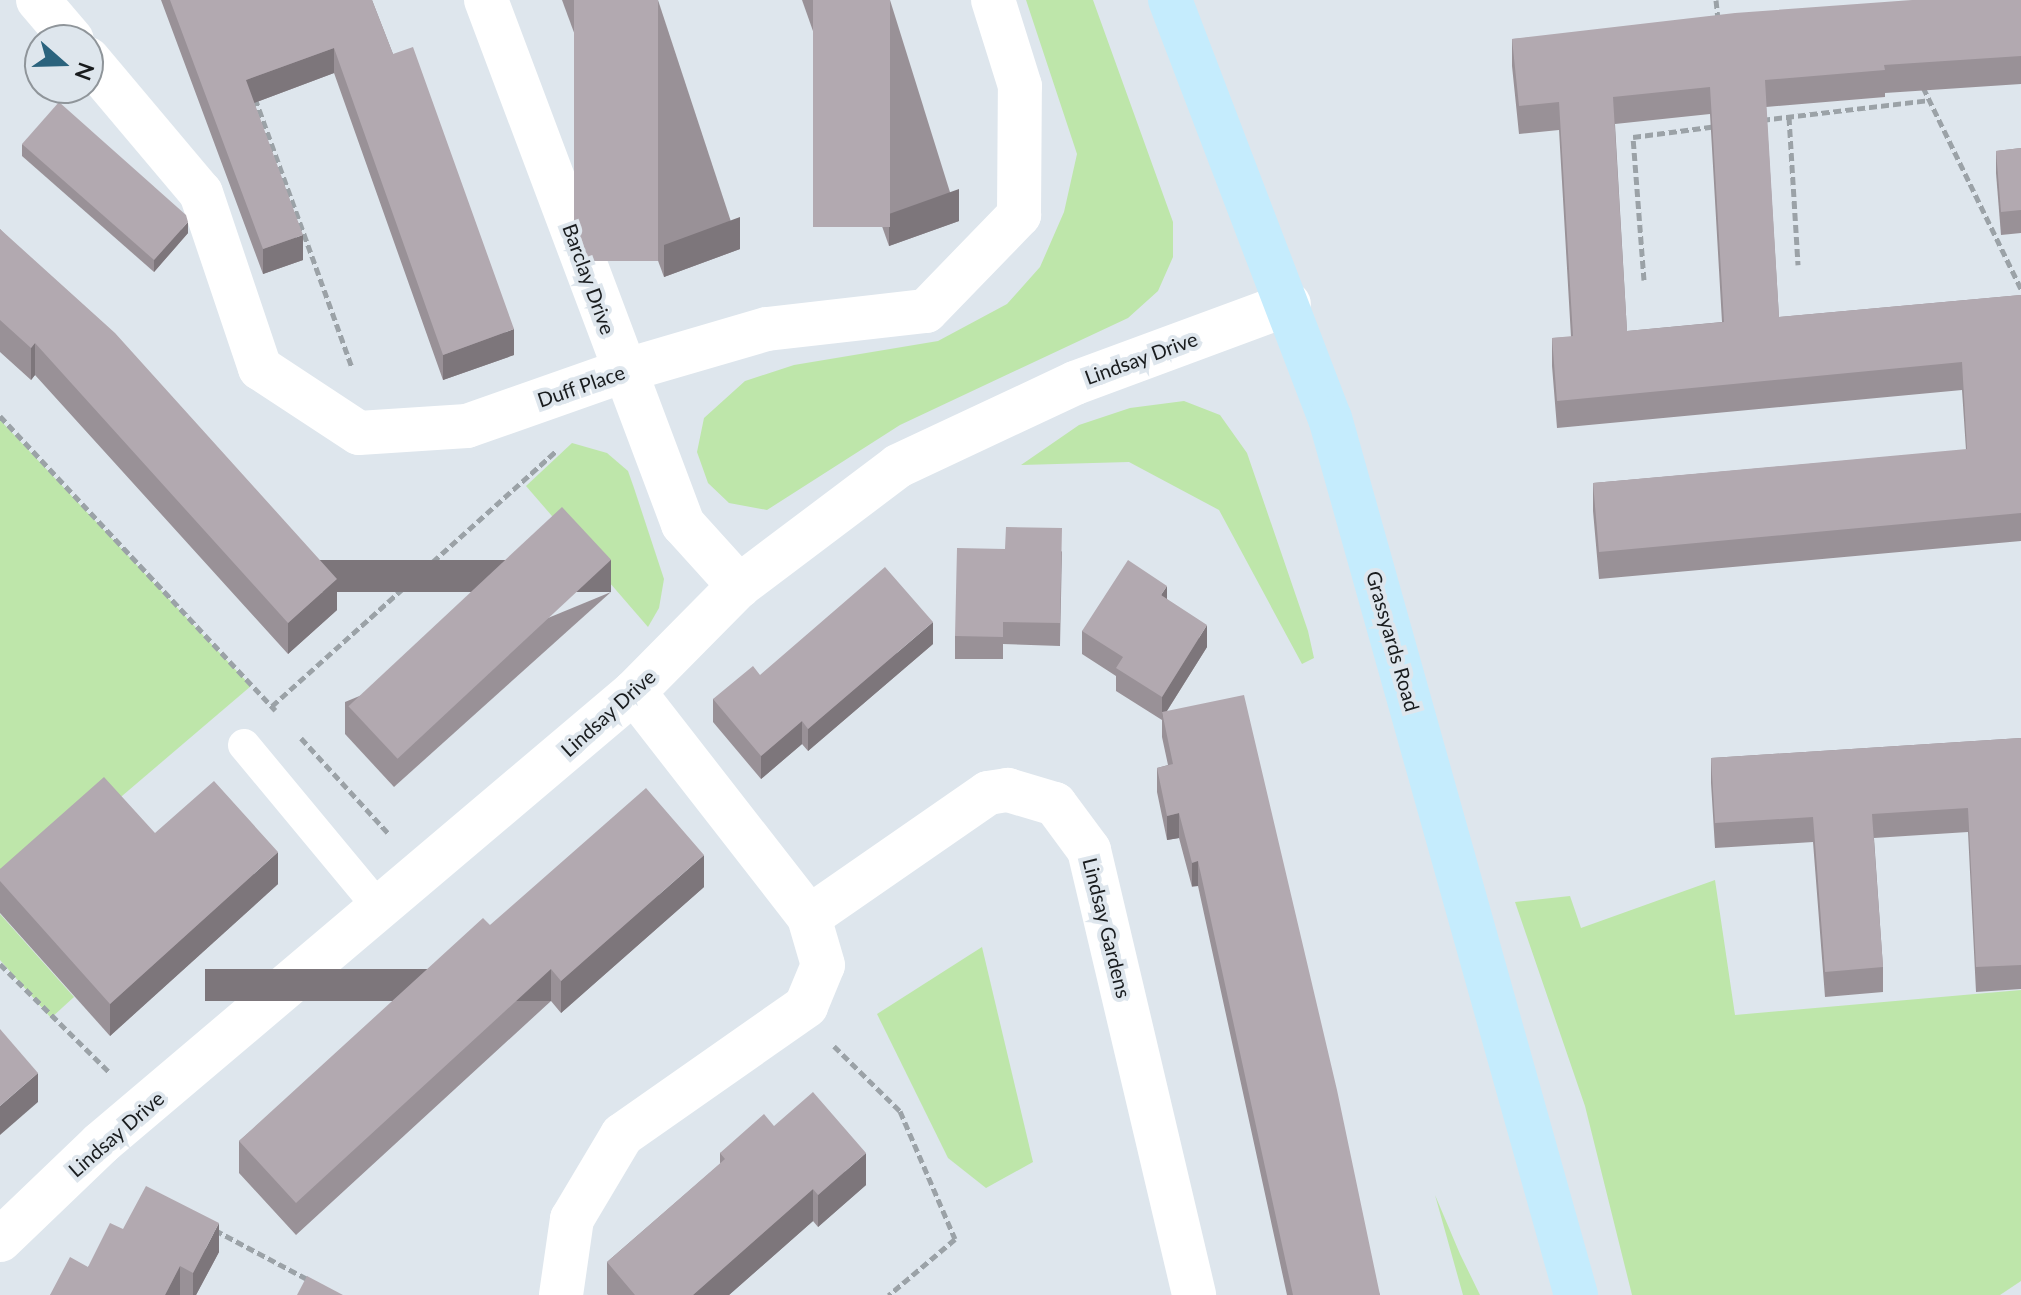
<!DOCTYPE html>
<style>
body{margin:0}
#map{position:relative;width:2021px;height:1295px;overflow:hidden;background:#dee6ed;font-family:Lato,sans-serif}
div>[style]{position:absolute}
[style*='--x']{left:calc(var(--x)*1px);top:calc(var(--y)*1px);width:calc(var(--w)*1px);rotate:calc(var(--a)*1deg)}
.green>*{inset:0;background:#bee6aa}
.path>*{height:5px;margin-top:-2.5px;transform-origin:0;background:repeating-linear-gradient(90deg,#9ba2a7 0 8px,transparent 0 12px)}
.service>*{height:32px;margin:-16px;padding:0 16px;transform-origin:16px;border-radius:16px;background:#fff}
.minor>*{height:44px;margin:-22px;padding:0 22px;transform-origin:22px;border-radius:22px;background:#fff}
.secondary>*{height:44px;margin:-22px;padding:0 22px;transform-origin:22px;border-radius:22px;background:#c5ecfd}
.wall>*{inset:0;background:#999197}
.shaded-wall>*{inset:0;background:#7d767b;transform-origin:0 0}
.building>*{inset:0;background:#b2a9b0;transform-origin:0 0}
span{translate:-50% -50%;white-space:nowrap;text-align:center;line-height:1.15;-webkit-text-stroke:8px #dee6ed;paint-order:stroke}
.street-label{font-size:20px;color:#191c1e}
.north{position:absolute;left:24px;top:24px;width:80px;height:80px;box-sizing:border-box;background:#dee6ed;border:2px solid #8f959a;border-radius:50%;rotate:110deg;font-size:22px;font-weight:700;line-height:32px;text-align:center;color:#191c1e}
.north::after{content:'';display:block;margin:auto;width:28px;height:36px;background:#2b637d;clip-path:polygon(50% 0,100% 100%,50% 72%,0 100%)}
</style>
<div id="map">
<div class="green">
<div style="clip-path:polygon(1026px 0,1093px 0,1173px 222px,1173px 257px,1158px 291px,1128px 318px,900px 425px,767px 510px,729px 503px,708px 483px,697px 452px,704px 418px,745px 381px,794px 365px,938px 341px,1007px 304px,1040px 267px,1064px 212px,1077px 154px)"></div>
<div style="clip-path:polygon(1184px 401px,1220px 415px,1247px 453px,1308px 631px,1314px 658px,1302px 664px,1219px 510px,1129px 462px,1021px 465px,1079px 425px,1130px 408px)"></div>
<div style="clip-path:polygon(0 420px,251px 686px,0 900px)"></div>
<div style="clip-path:polygon(572px 443px,607px 453px,628px 471px,634px 488px,664px 579px,659px 608px,648px 627px,526px 486px)"></div>
<div style="clip-path:polygon(1715px 880px,1735px 1015px,2021px 990px,2021px 1281px,2000px 1295px,1632px 1295px,1585px 1106px,1515px 902px,1570px 896px,1581px 928px)"></div>
<div style="clip-path:polygon(0 914px,74px 997px,51px 1018px,0 960px)"></div>
<div style="clip-path:polygon(982px 947px,1033px 1162px,986px 1188px,948px 1158px,877px 1014px)"></div>
<div style="clip-path:polygon(1435px 1195px,1460px 1254px,1480px 1295px,1463px 1295px)"></div>
</div>
<div class="path">
<div style="--x:1716;--y:0;--w:19;--a:84"></div>
<div style="--x:1923;--y:87;--w:225;--a:64.1"></div>
<div style="--x:255;--y:98;--w:286;--a:70.2"></div>
<div style="--x:1789;--y:117;--w:148;--a:86.5"></div>
<div style="--x:1762;--y:120;--w:168;--a:-6.8"></div>
<div style="--x:1644;--y:280;--w:143;--a:-94.4"></div>
<div style="--x:1633;--y:137;--w:85;--a:-7.5"></div>
<div style="--x:0;--y:416;--w:403;--a:46.9"></div>
<div style="--x:272;--y:706;--w:383;--a:-41.9"></div>
<div style="--x:301;--y:738;--w:130;--a:47.5"></div>
<div style="--x:0;--y:964;--w:155;--a:44.7"></div>
<div style="--x:834;--y:1046;--w:93;--a:44.6"></div>
<div style="--x:900;--y:1111;--w:139;--a:66.7"></div>
<div style="--x:955;--y:1239;--w:87;--a:139.7"></div>
<div style="--x:215;--y:1230;--w:106;--a:28"></div>
</div>
<div class="service">
<div style="--x:244;--y:745;--w:213;--a:50.3"></div>
</div>
<div class="minor">
<div style="--x:38;--y:0;--w:52;--a:49.6"></div>
<div style="--x:486;--y:0;--w:560;--a:69.4"></div>
<div style="--x:683;--y:524;--w:84;--a:47.9"></div>
<div style="--x:88;--y:59;--w:175;--a:49.9"></div>
<div style="--x:201;--y:193;--w:185;--a:71.4"></div>
<div style="--x:260;--y:368;--w:118;--a:33.3"></div>
<div style="--x:359;--y:433;--w:108;--a:-3.7"></div>
<div style="--x:467;--y:426;--w:165;--a:-19.4"></div>
<div style="--x:623;--y:371;--w:150;--a:-16.3"></div>
<div style="--x:767;--y:329;--w:160;--a:-6.5"></div>
<div style="--x:926;--y:311;--w:134;--a:-45.9"></div>
<div style="--x:1019;--y:215;--w:129;--a:-89.6"></div>
<div style="--x:1020;--y:86;--w:90;--a:-107.4"></div>
<div style="--x:634;--y:692;--w:285;--a:52.1"></div>
<div style="--x:809;--y:917;--w:218;--a:-34.7"></div>
<div style="--x:988;--y:793;--w:20;--a:-9"></div>
<div style="--x:1008;--y:790;--w:49;--a:16.6"></div>
<div style="--x:1055;--y:804;--w:57;--a:53.5"></div>
<div style="--x:1089;--y:850;--w:457;--a:76.7"></div>
<div style="--x:0;--y:1240;--w:139;--a:-43.8"></div>
<div style="--x:100;--y:1144;--w:700;--a:-40.25"></div>
<div style="--x:634;--y:692;--w:149;--a:-45.3"></div>
<div style="--x:739;--y:586;--w:199;--a:-37"></div>
<div style="--x:898;--y:466;--w:195;--a:-25.1"></div>
<div style="--x:1075;--y:383;--w:228;--a:-20.3"></div>
<div style="--x:561;--y:1295;--w:77;--a:-81.8"></div>
<div style="--x:572;--y:1219;--w:98;--a:-59.2"></div>
<div style="--x:622;--y:1135;--w:225;--a:-35"></div>
<div style="--x:806;--y:1006;--w:44;--a:-67.5"></div>
<div style="--x:823;--y:965;--w:50;--a:-106.3"></div>
</div>
<div class="secondary">
<div style="--x:1170;--y:0;--w:448;--a:69.1"></div>
<div style="--x:1330;--y:418;--w:911;--a:74.33"></div>
</div>
<div class="wall">
<div style="clip-path:polygon(161px 0,372px 0,393px 54px,514px 355px,443px 380px,334px 73px,254px 103px,303px 260px,263px 274px)"></div>
<div style="clip-path:polygon(562px 0,658px 0,740px 249px,664px 277px)"></div>
<div style="clip-path:polygon(802px 0,890px 0,959px 221px,889px 246px)"></div>
<div style="clip-path:polygon(evenodd,2021px 0,2021px 84px,1885px 93px,1885px 97px,1766px 107px,1779px 317px,2021px 295px,2021px 541px,1599px 579px,1593px 511px,1593px 483px,1966px 450px,1962px 390px,1557px 428px,1552px 366px,1552px 338px,1571px 337px,1559px 130px,1519px 134px,1512px 66px,1512px 39px,2021px 0,1710px 114px,1722px 322px,1627px 331px,1615px 124px,1710px 114px)"></div>
<div style="clip-path:polygon(22px 144px,188px 233px,154px 272px,22px 156px)"></div>
<div style="clip-path:polygon(2021px 148px,2021px 233px,2001px 235px,1996px 173px,1996px 151px)"></div>
<div style="clip-path:polygon(0 229px,337px 610px,288px 654px,35px 375px,31px 380px,0 352px)"></div>
<div style="clip-path:polygon(1062px 551px,1060px 646px,1003px 644px,1003px 659px,955px 659px,955px 636px)"></div>
<div style="clip-path:polygon(611px 592px,394px 787px,345px 734px,345px 702px)"></div>
<div style="clip-path:polygon(1167px 599px,1207px 647px,1167px 711px,1380px 1295px,1287px 1295px,1198px 886px,1192px 887px,1179px 838px,1167px 840px,1157px 792px,1157px 768px,1168px 765px,1162px 737px,1162px 719px,1162px 720px,1116px 691px,1116px 676px,1082px 654px,1082px 631px)"></div>
<div style="clip-path:polygon(933px 644px,808px 751px,802px 744px,761px 779px,713px 722px,713px 699px)"></div>
<div style="clip-path:polygon(2021px 738px,2021px 989px,1976px 992px,1968px 832px,1874px 838px,1883px 967px,1883px 992px,1825px 997px,1813px 842px,1715px 848px,1711px 783px,1711px 758px)"></div>
<div style="clip-path:polygon(155px 833px,278px 884px,110px 1036px,0 913px,0 869px)"></div>
<div style="clip-path:polygon(704px 887px,561px 1013px,551px 1001px,296px 1235px,239px 1173px,239px 1141px,490px 925px)"></div>
<div style="clip-path:polygon(774px 1126px,866px 1185px,818px 1227px,813px 1221px,729px 1295px,608px 1295px,607px 1294px,607px 1262px,720px 1164px,720px 1153px)"></div>
<div style="clip-path:polygon(123px 1229px,219px 1252px,196px 1295px,50px 1295px,88px 1267px)"></div>
</div>
<div class="shaded-wall">
<div style="clip-path:polygon(334px 48px,334px 73px,246px 106px,246px 80px)"></div>
<div style="clip-path:polygon(959px 189px,959px 221px,889px 246px,889px 214px)"></div>
<div style="clip-path:polygon(740px 217px,740px 249px,664px 277px,664px 245px)"></div>
<div style="clip-path:polygon(188px 222px,188px 233px,154px 272px,154px 260px)"></div>
<div style="clip-path:polygon(303px 235px,303px 260px,263px 274px,263px 249px)"></div>
<div style="clip-path:polygon(514px 329px,514px 355px,443px 380px,443px 355px)"></div>
<div style="clip-path:polygon(35px 343px,35px 375px,31px 380px,31px 348px)"></div>
<div style="left:611px;top:560px;width:32px;height:292px;rotate:90deg"></div>
<div style="clip-path:polygon(337px 579px,337px 610px,288px 654px,288px 623px)"></div>
<div style="clip-path:polygon(1167px 586px,1167px 608px,1161px 595px)"></div>
<div style="clip-path:polygon(933px 622px,933px 644px,808px 751px,808px 729px)"></div>
<div style="clip-path:polygon(1207px 625px,1207px 647px,1163px 717px,1162px 712px,1162px 720px,1162px 697px)"></div>
<div style="clip-path:polygon(802px 721px,802px 744px,761px 779px,761px 756px)"></div>
<div style="clip-path:polygon(1179px 813px,1179px 838px,1167px 840px,1167px 816px)"></div>
<div style="clip-path:polygon(278px 852px,278px 884px,110px 1036px,110px 1004px)"></div>
<div style="clip-path:polygon(704px 855px,704px 887px,561px 1013px,561px 981px)"></div>
<div style="left:1198px;top:861px;width:25px;height:6px;rotate:90deg"></div>
<div style="left:551px;top:969px;width:32px;height:346px;rotate:90deg"></div>
<div style="clip-path:polygon(38px 1073px,38px 1102px,0 1135px,0 1106px)"></div>
<div style="clip-path:polygon(866px 1153px,866px 1185px,818px 1227px,818px 1195px)"></div>
<div style="clip-path:polygon(813px 1189px,813px 1221px,729px 1295px,693px 1295px)"></div>
<div style="clip-path:polygon(219px 1223px,219px 1252px,196px 1295px,193px 1295px,193px 1273px)"></div>
<div style="clip-path:polygon(180px 1266px,180px 1295px,165px 1295px)"></div>
</div>
<div class="building">
<div style="clip-path:polygon(170px 0,372px 0,393px 54px,413px 47px,514px 329px,443px 355px,334px 48px,246px 80px,303px 235px,263px 249px)"></div>
<div style="left:574px;top:0;width:84px;height:261px"></div>
<div style="left:813px;top:0;width:77px;height:227px"></div>
<div style="clip-path:polygon(evenodd,1912px 0,2021px 0,2021px 56px,1884px 65px,1885px 70px,1765px 80px,1779px 317px,2021px 295px,2021px 513px,1599px 552px,1593px 483px,1967px 449px,1962px 362px,1557px 401px,1552px 338px,1573px 336px,1559px 102px,1519px 106px,1512px 39px,1735px 13px,1912px 0,1710px 87px,1724px 322px,1627px 331px,1613px 97px,1710px 87px)"></div>
<div style="clip-path:polygon(59px 102px,186px 215px,188px 222px,154px 260px,22px 144px)"></div>
<div style="clip-path:polygon(2021px 148px,2021px 210px,2001px 212px,1996px 151px)"></div>
<div style="clip-path:polygon(0 229px,115px 333px,337px 579px,288px 623px,35px 343px,31px 348px,0 320px)"></div>
<div style="left:562px;top:507px;width:72px;height:292px;rotate:47deg"></div>
<div style="clip-path:polygon(1006px 527px,1062px 528px,1060px 623px,1003px 622px,1003px 637px,955px 636px,957px 548px,1005px 549px)"></div>
<div style="clip-path:polygon(1128px 560px,1167px 586px,1161px 595px,1207px 625px,1162px 697px,1116px 668px,1123px 657px,1082px 631px)"></div>
<div style="clip-path:polygon(885px 567px,933px 622px,808px 729px,802px 721px,761px 756px,713px 699px,753px 666px,760px 675px)"></div>
<div style="clip-path:polygon(1244px 695px,1337px 1090px,1380px 1295px,1293px 1295px,1198px 861px,1192px 863px,1179px 813px,1167px 816px,1157px 768px,1173px 764px,1162px 712px)"></div>
<div style="clip-path:polygon(2021px 738px,2021px 965px,1976px 967px,1968px 808px,1872px 814px,1883px 967px,1825px 972px,1813px 817px,1715px 823px,1711px 758px)"></div>
<div style="clip-path:polygon(104px 777px,155px 833px,214px 781px,278px 852px,110px 1004px,0 881px,0 869px)"></div>
<div style="clip-path:polygon(646px 788px,704px 855px,561px 981px,551px 969px,296px 1203px,239px 1141px,483px 918px,490px 925px)"></div>
<div style="clip-path:polygon(0 1029px,38px 1073px,0 1106px)"></div>
<div style="clip-path:polygon(813px 1092px,866px 1153px,818px 1195px,813px 1189px,693px 1295px,635px 1295px,607px 1262px,725px 1159px,720px 1153px,764px 1114px,774px 1126px)"></div>
<div style="clip-path:polygon(146px 1186px,219px 1223px,193px 1273px,180px 1266px,165px 1295px,50px 1295px,70px 1257px,88px 1267px,110px 1223px,123px 1229px)"></div>
<div style="clip-path:polygon(307px 1276px,343px 1295px,297px 1295px)"></div>
</div>
<div class="street-label">
<span style="left:589px;top:279px;rotate:70deg">Barclay Drive</span>
<span style="left:1141px;top:358px;rotate:-20deg">Lindsay Drive</span>
<span style="left:581px;top:386px;rotate:-19deg">Duff Place</span>
<span style="left:1393px;top:641px;rotate:74deg">Grassyards Road</span>
<span style="left:608px;top:713px;rotate:-42deg">Lindsay Drive</span>
<span style="left:1107px;top:928px;rotate:76deg">Lindsay Gardens</span>
<span style="left:116px;top:1134px;rotate:-41deg">Lindsay Drive</span>
</div>
<div class="north">N</div>
</div>
